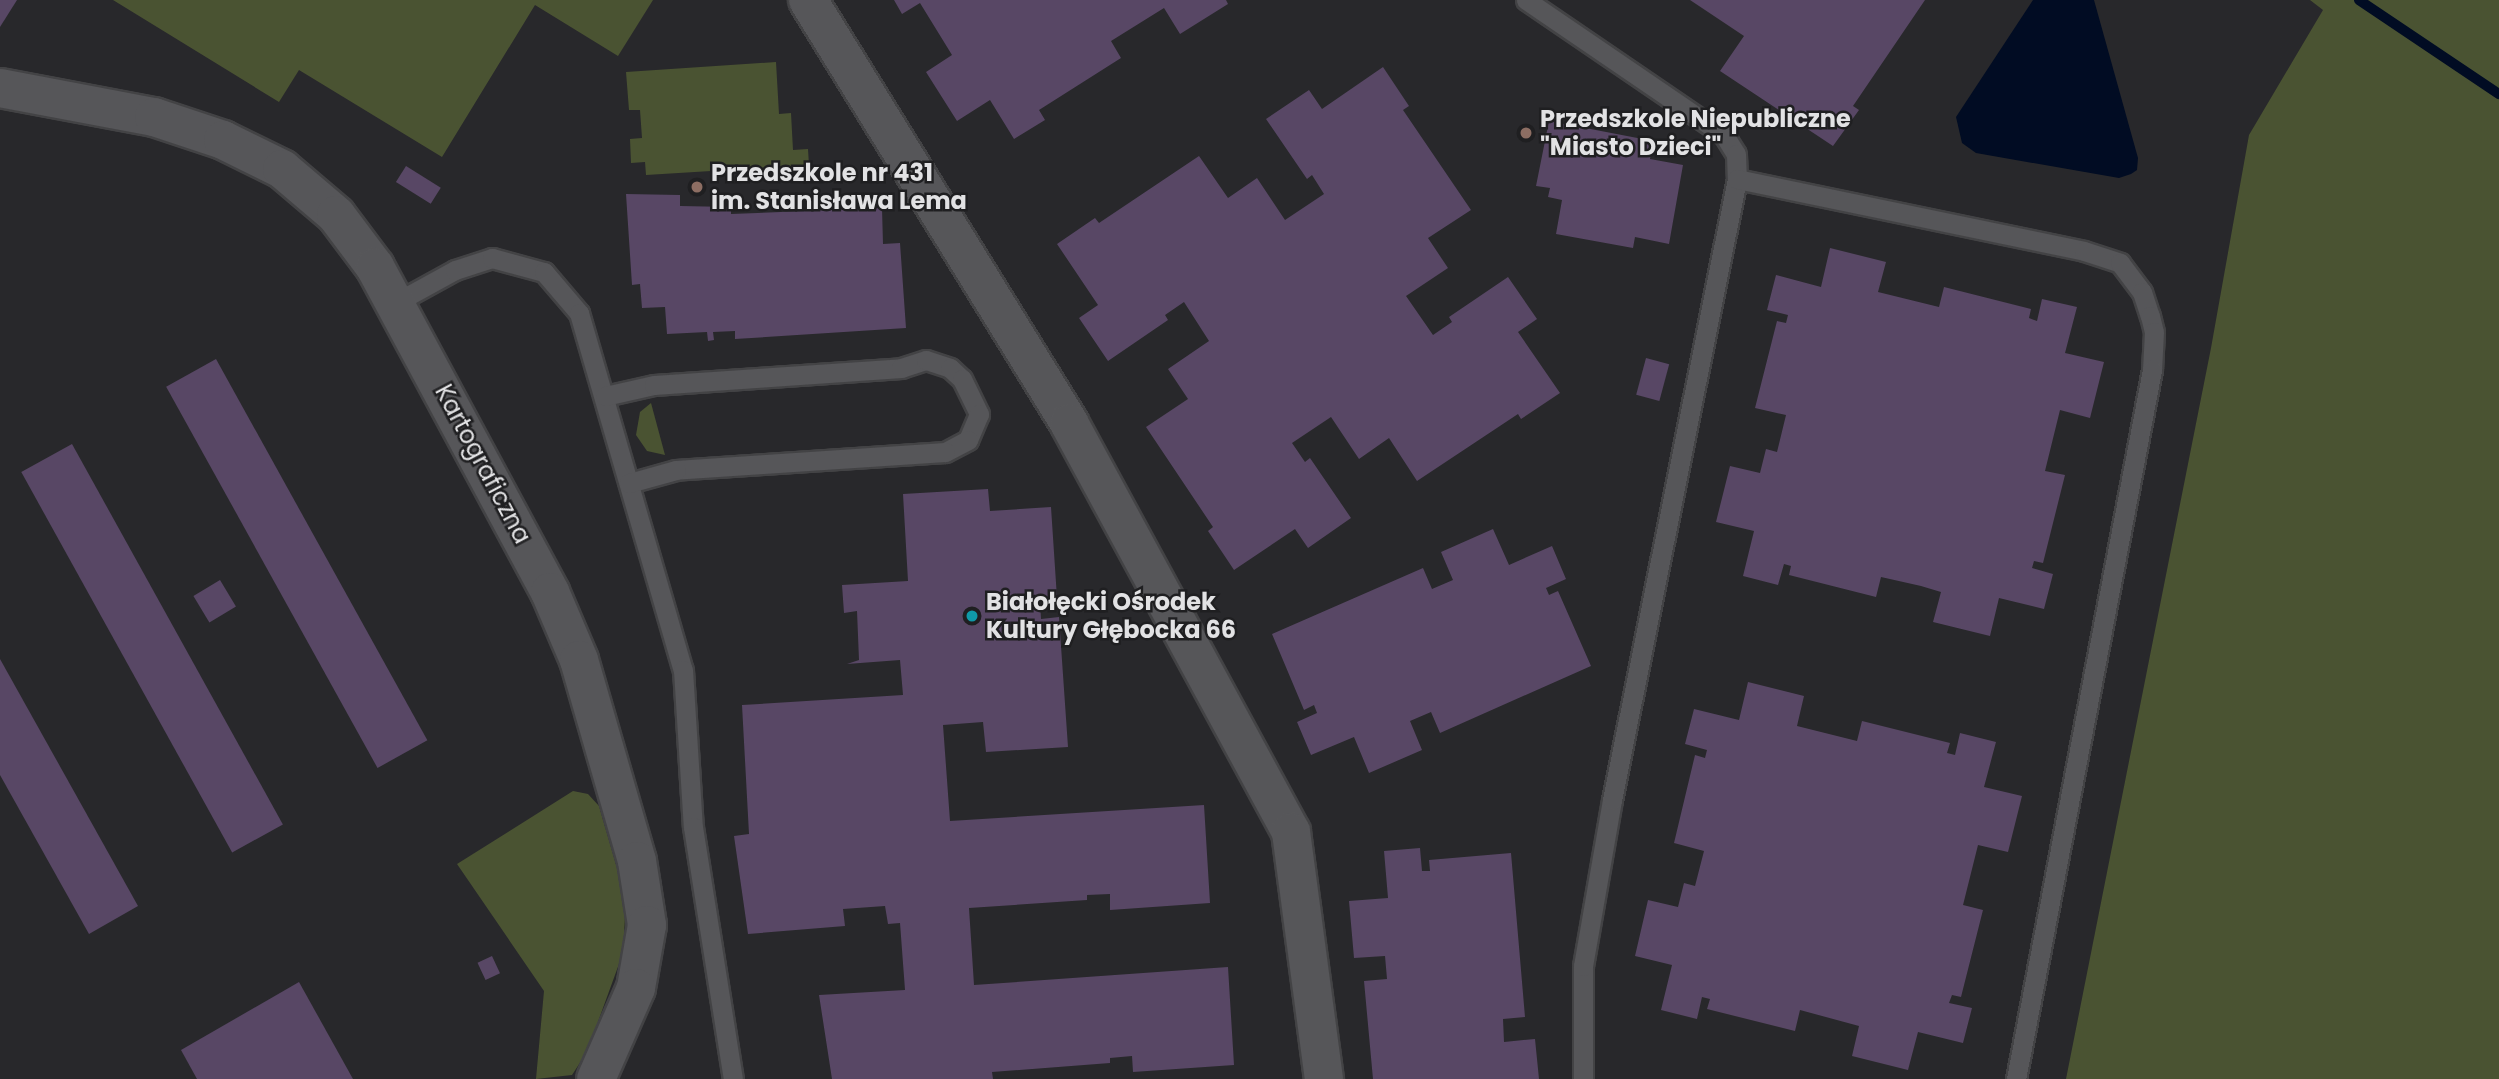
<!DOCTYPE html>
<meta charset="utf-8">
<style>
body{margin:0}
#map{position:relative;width:2499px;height:1079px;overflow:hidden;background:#28282b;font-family:Poppins,sans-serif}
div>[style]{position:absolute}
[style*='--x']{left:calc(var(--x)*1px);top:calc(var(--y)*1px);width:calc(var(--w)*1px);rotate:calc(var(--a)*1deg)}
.green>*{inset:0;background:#4a5332}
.water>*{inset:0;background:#010c23}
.stream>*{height:10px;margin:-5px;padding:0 5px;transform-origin:5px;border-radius:5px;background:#010c23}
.building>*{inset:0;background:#584765;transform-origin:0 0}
.roads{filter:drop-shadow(2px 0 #434345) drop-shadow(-2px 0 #434345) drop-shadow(0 2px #434345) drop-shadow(0 -2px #434345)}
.service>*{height:19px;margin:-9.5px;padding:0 9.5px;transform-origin:9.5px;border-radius:9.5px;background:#565659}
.minor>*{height:38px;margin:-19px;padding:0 19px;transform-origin:19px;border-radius:19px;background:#565659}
.dots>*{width:19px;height:19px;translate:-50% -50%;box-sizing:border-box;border:4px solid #1f1f21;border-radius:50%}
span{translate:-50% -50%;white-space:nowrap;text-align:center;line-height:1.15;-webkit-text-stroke:5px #1f1f21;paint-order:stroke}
.poi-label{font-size:24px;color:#e2e2e4;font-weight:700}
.left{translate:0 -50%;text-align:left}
.street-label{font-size:24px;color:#e2e2e4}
</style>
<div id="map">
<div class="green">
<div style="clip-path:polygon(113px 0,653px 0,618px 56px,535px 5px,442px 157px,299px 70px,279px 102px)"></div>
<div style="clip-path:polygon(2310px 0,2499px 0,2499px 1079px,2066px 1079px,2211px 348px,2249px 135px,2323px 10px)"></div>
<div style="clip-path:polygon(776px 62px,779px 114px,791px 113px,793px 150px,808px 149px,809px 165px,646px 175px,645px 162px,631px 163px,630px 139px,642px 138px,640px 110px,629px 110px,626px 72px)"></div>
<div style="clip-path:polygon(651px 403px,665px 455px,647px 451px,636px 435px,640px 412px)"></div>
<div style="clip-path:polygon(573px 791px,588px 794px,599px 806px,626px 899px,623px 953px,587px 1052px,572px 1075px,536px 1079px,544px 991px,457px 864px)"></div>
</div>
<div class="water">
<div style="clip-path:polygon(2033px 0,2094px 0,2138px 158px,2137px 170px,2131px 174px,2119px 178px,1976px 153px,1962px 143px,1956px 117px)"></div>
</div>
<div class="stream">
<div style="--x:2359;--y:0;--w:169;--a:33.9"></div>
</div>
<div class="building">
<div style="clip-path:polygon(0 0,17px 0,0 27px)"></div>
<div style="clip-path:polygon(894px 0,1226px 0,1228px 4px,1180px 34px,1164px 8px,1111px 41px,1121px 58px,1039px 110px,1045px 120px,1014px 139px,990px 100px,957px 121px,926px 72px,952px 55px,920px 3px,902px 14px)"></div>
<div style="clip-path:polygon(1690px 0,1925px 0,1853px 106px,1859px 110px,1833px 146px,1720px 71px,1744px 36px)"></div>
<div style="clip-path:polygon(1383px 67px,1409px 106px,1403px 110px,1471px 210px,1428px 238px,1448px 268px,1406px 296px,1433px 335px,1452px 322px,1449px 317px,1508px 277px,1537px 319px,1518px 332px,1560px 393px,1521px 419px,1518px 414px,1417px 481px,1389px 438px,1359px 459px,1331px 417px,1292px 443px,1305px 462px,1310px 458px,1351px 518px,1308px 548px,1295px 529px,1234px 570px,1208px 531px,1213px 527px,1146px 427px,1188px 399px,1168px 369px,1209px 341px,1184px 302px,1165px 315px,1168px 320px,1108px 361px,1079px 318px,1098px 305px,1057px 244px,1095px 218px,1099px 223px,1199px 156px,1228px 198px,1257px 178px,1285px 220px,1324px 194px,1312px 175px,1307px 179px,1266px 119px,1309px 90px,1322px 109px)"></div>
<div style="clip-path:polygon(1549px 121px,1653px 141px,1650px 159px,1683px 165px,1669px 244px,1635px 237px,1633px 248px,1556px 234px,1562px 200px,1548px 197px,1550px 188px,1536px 186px)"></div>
<div style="left:406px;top:166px;width:41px;height:19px;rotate:32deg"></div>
<div style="clip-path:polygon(626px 194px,680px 195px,680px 206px,731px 207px,731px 214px,882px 208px,883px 244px,900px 243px,906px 328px,735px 339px,735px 331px,713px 332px,714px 340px,708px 341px,707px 332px,667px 334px,665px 307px,642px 308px,640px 284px,632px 285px)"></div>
<div style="clip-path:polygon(1830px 248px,1886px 262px,1878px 292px,1939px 307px,1944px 287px,2031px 309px,2029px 318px,2037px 321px,2042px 299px,2077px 307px,2065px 353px,2104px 362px,2090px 418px,2060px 410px,2045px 471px,2065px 475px,2043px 563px,2034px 561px,2032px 568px,2053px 574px,2044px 609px,1999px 598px,1990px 636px,1933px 622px,1941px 592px,1921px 586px,1881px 577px,1876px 597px,1789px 575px,1791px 566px,1784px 564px,1778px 585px,1743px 576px,1754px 531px,1716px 522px,1730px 466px,1760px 473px,1766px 449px,1777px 452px,1786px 415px,1755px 408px,1777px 321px,1786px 323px,1788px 315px,1767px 310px,1776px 275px,1821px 287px)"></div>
<div style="left:1646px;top:358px;width:24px;height:38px;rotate:15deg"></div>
<div style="left:216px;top:359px;width:436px;height:57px;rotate:61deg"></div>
<div style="left:72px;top:444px;width:435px;height:58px;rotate:61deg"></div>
<div style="clip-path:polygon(988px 489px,990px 511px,1051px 507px,1057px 598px,1040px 601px,1041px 619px,1059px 617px,1068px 747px,986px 752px,983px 722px,943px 725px,950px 821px,1204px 805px,1210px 903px,1110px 910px,1110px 894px,1087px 895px,1087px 900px,969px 908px,974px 985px,1228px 967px,1234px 1065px,1133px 1072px,1132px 1056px,1110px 1058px,1110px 1063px,992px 1072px,993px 1079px,832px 1079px,819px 995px,905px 990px,900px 923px,888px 924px,885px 906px,843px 909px,845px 926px,748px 934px,734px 836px,749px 834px,742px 705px,903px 695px,900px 660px,847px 664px,859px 660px,857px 611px,844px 613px,842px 585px,908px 581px,903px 494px)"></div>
<div style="clip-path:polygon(1493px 529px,1509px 565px,1552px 546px,1566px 579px,1546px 588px,1549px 595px,1558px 591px,1591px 666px,1440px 733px,1431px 712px,1410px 721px,1422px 750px,1369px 773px,1354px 737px,1311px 755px,1297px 722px,1317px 713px,1314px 705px,1304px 710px,1272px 634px,1423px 568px,1432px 589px,1453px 580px,1441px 552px)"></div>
<div style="left:220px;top:580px;width:31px;height:31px;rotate:59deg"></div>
<div style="clip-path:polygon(0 659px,138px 906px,89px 934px,0 775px)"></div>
<div style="clip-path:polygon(1748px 682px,1804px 696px,1797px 726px,1857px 741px,1862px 721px,1950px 743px,1947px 753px,1955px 755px,1960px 733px,1996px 742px,1984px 787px,2022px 796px,2008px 852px,1978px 845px,1963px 905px,1983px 910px,1961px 997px,1952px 995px,1949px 1003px,1972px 1008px,1963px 1043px,1918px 1032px,1908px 1070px,1852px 1056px,1859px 1026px,1800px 1010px,1795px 1031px,1707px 1009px,1710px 999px,1702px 997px,1697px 1019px,1661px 1010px,1672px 965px,1635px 956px,1648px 900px,1678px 907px,1684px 883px,1695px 886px,1704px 851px,1674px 843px,1695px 755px,1705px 758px,1707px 750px,1685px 744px,1694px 709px,1739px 720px)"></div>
<div style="clip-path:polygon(1420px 848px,1422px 871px,1430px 871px,1429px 860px,1511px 853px,1525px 1017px,1503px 1019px,1504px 1042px,1535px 1039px,1539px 1079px,1373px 1079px,1364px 981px,1387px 979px,1385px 956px,1354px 958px,1349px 901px,1388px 898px,1384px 851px)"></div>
<div style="left:492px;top:956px;width:19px;height:16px;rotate:65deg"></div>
<div style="clip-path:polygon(299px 982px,353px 1079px,197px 1079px,181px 1050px)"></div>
</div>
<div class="roads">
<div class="service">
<div style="--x:1526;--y:0;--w:240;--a:34.3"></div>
<div style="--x:1724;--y:135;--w:22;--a:58"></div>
<div style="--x:1736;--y:154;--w:25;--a:88"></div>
<div style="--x:395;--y:303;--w:68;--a:-28.8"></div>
<div style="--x:455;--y:270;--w:39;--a:-18"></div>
<div style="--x:492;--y:258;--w:54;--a:15.1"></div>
<div style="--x:544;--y:272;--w:54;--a:49.5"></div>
<div style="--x:579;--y:313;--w:372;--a:73.8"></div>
<div style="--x:683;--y:670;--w:157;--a:86.4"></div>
<div style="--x:693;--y:827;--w:255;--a:81"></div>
<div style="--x:605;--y:396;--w:50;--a:-12.7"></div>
<div style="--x:654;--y:385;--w:248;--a:-3.9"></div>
<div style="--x:901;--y:368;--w:26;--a:-18"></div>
<div style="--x:926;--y:360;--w:25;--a:18"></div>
<div style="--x:950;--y:368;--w:16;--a:43"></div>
<div style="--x:962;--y:379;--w:39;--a:64"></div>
<div style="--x:979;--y:414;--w:28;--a:113"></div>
<div style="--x:968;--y:440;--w:26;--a:152"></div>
<div style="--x:945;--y:452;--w:270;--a:176.2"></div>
<div style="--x:676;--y:470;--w:49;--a:164.5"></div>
<div style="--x:1583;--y:1079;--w:113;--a:-90"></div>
<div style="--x:1583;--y:966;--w:169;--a:-80.1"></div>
<div style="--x:1612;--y:800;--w:633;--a:-78.62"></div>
<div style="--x:1737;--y:179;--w:354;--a:11.7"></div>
<div style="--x:2084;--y:251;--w:38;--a:18"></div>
<div style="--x:2120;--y:263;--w:36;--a:53"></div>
<div style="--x:2142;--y:292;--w:25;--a:72"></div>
<div style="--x:2150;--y:316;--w:16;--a:76"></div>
<div style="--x:2154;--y:332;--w:38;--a:93"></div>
<div style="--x:2152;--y:370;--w:722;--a:100.86"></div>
</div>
<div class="minor">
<div style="--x:808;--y:0;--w:497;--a:58.3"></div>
<div style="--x:1069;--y:423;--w:465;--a:61.5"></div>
<div style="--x:1291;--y:832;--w:249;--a:82.4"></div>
<div style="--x:0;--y:88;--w:157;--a:10.7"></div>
<div style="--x:154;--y:117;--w:73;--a:18.4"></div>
<div style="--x:223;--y:140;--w:66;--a:26.2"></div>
<div style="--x:282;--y:169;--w:71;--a:40.4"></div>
<div style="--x:336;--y:215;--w:65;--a:53.1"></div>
<div style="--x:375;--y:267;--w:369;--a:61.7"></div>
<div style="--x:550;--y:592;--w:74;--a:66.9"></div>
<div style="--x:579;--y:660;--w:209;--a:73.9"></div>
<div style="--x:637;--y:861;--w:65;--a:81.1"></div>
<div style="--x:647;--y:925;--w:64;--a:99.9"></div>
<div style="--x:636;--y:988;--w:99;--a:113.7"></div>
</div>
</div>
<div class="dots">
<div style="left:1526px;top:133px;background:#8d6e63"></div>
<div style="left:697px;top:187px;background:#8d6e63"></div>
<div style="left:972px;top:616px;background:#0f9aa8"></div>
</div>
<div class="poi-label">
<span class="left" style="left:1540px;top:133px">Przedszkole Niepubliczne<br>"Miasto Dzieci"</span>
<span class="left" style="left:711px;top:187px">Przedszkole nr 431<br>im. Stanisława Lema</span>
<span class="left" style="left:986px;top:616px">Białołęcki Ośrodek<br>Kultury Głębocka 66</span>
</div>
<div class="street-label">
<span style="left:483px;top:464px;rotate:62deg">Kartograficzna</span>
</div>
</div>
